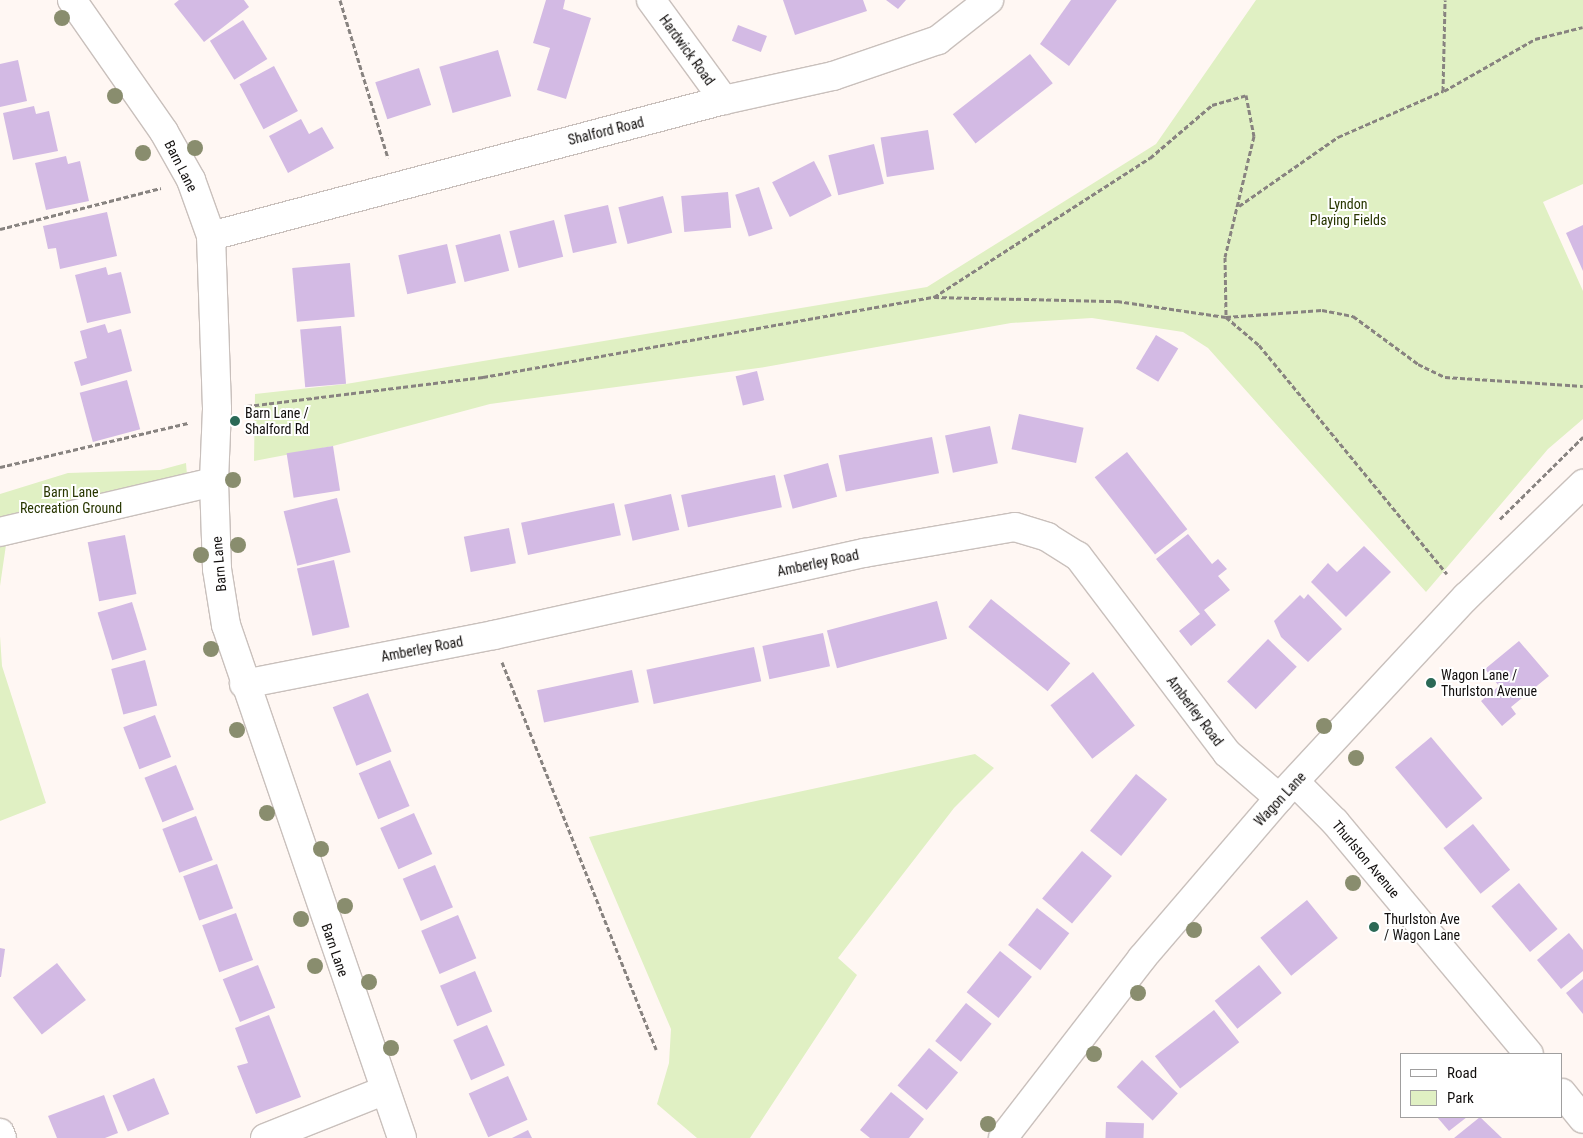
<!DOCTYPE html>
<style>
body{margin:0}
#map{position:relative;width:1583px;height:1138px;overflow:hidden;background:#fff7f3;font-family:"Roboto Condensed",sans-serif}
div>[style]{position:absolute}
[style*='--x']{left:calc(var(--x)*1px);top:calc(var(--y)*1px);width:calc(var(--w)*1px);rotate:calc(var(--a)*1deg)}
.green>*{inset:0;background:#e0f0c3}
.building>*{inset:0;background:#d3bae4;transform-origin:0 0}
.path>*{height:3px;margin-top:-1.5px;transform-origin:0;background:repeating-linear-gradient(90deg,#888380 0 5px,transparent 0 7.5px)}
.roads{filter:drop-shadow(1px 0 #c9c0bc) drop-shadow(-1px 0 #c9c0bc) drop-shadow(0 1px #c9c0bc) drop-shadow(0 -1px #c9c0bc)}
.minor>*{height:28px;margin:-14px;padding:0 14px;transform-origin:14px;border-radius:14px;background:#fff}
.trees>*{width:16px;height:16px;margin:-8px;border-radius:50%;background:#898d6e}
.dots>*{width:14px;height:14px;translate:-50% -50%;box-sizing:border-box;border:2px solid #fff;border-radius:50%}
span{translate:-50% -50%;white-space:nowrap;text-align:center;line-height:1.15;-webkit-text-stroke:4px #fff;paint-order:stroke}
.street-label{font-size:14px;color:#120f0e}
.park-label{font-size:14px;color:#283601}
.poi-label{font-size:14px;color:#120f0e}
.left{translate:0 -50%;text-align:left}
.legend{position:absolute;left:1400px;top:1053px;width:162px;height:65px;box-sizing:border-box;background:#fff;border:1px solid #a09f9f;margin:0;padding:6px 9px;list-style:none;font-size:15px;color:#120f0e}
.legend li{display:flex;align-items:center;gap:10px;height:25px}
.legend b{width:25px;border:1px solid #a09f9f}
</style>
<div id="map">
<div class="green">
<div style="clip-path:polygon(1256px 0,1583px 0,1583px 184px,1543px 202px,1583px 291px,1583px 419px,1548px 449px,1426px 592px,1208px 348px,1183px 332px,1092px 318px,1011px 323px,765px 367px,490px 404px,333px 446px,254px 461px,255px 394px,346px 384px,927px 287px,1156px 144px)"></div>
<div style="clip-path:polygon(186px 463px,189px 499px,6px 545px,0 586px,0 494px,68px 473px,160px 470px)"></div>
<div style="clip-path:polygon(0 636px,2px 666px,46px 803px,0 821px)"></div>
<div style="clip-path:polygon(975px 754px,994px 768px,954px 808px,838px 958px,857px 975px,750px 1138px,697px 1138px,657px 1104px,669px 1063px,671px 1029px,589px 837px)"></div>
</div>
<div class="building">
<div style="clip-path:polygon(179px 0,244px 0,249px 7px,204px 42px,174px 4px)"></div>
<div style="clip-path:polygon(546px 0,565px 0,563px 9px,591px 18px,566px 99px,537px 90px,550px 48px,533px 43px)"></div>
<div style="clip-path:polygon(783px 0,863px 0,867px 11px,795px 35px)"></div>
<div style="clip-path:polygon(886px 0,906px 0,898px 9px)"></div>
<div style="clip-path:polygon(1071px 0,1117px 0,1069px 66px,1040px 44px)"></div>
<div style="left:243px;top:20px;width:46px;height:39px;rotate:58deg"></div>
<div style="left:738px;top:25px;width:31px;height:17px;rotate:21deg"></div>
<div style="left:498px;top:50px;width:48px;height:61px;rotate:74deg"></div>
<div style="left:1030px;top:54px;width:37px;height:98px;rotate:52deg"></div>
<div style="clip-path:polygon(18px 60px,27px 101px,0 107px,0 64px)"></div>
<div style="left:274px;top:66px;width:51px;height:39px;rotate:62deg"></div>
<div style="left:419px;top:68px;width:39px;height:46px;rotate:72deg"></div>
<div style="clip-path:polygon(34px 106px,36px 114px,49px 111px,58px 151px,13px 160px,3px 113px)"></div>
<div style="clip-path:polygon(301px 119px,309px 134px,322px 127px,334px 148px,288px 173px,269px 136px)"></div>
<div style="left:928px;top:130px;width:40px;height:48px;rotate:81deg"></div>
<div style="left:874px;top:144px;width:41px;height:47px;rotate:76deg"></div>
<div style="clip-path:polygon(66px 156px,68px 164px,80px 161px,89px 201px,46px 210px,35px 163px)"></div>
<div style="left:814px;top:161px;width:39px;height:47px;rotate:63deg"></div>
<div style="left:759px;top:187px;width:44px;height:25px;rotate:72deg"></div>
<div style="left:728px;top:192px;width:36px;height:47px;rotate:85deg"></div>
<div style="left:663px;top:196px;width:38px;height:46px;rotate:76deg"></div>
<div style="left:608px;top:205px;width:39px;height:45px;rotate:77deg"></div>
<div style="clip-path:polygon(107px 212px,117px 256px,60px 269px,56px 248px,48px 249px,43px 226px)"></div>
<div style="left:554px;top:220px;width:38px;height:46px;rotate:76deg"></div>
<div style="clip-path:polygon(1583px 225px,1583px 271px,1566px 233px)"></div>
<div style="left:500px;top:234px;width:38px;height:46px;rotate:76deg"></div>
<div style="left:447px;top:244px;width:40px;height:50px;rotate:77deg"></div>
<div style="left:350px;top:263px;width:54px;height:58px;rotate:85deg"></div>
<div style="clip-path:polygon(106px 267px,108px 275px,121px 272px,131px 313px,87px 323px,75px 275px)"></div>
<div style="clip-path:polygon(105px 324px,108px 333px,121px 329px,132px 371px,81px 386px,74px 362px,87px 358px,80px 331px)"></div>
<div style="left:341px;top:326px;width:58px;height:41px;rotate:85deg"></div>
<div style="left:1156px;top:335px;width:26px;height:39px;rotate:31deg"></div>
<div style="left:757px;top:371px;width:30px;height:22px;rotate:76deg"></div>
<div style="left:127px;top:380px;width:51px;height:49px;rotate:75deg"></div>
<div style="left:1019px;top:414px;width:66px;height:36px;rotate:12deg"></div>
<div style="left:990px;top:426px;width:38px;height:46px;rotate:78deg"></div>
<div style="left:932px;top:437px;width:37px;height:95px;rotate:79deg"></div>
<div style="left:333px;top:446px;width:45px;height:47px;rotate:81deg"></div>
<div style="left:1127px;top:452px;width:98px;height:41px;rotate:52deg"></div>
<div style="left:828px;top:463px;width:35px;height:46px;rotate:75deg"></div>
<div style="left:775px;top:475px;width:33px;height:96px;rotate:78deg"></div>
<div style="left:671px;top:494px;width:37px;height:48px;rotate:77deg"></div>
<div style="left:337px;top:498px;width:56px;height:55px;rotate:76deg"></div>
<div style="left:614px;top:503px;width:33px;height:95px;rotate:78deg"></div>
<div style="left:509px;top:528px;width:36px;height:46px;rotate:79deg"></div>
<div style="clip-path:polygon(1188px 534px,1212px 564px,1218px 559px,1227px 569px,1218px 576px,1230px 590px,1204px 610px,1216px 625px,1191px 646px,1179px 631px,1200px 614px,1156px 559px)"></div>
<div style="left:125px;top:535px;width:60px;height:38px;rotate:79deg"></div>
<div style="clip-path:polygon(1364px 546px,1391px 572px,1346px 617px,1311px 582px,1328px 563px,1337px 572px)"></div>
<div style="left:334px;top:560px;width:69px;height:38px;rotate:77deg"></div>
<div style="clip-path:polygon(1308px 594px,1342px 629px,1308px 662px,1281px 637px,1274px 621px,1300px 595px,1304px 599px)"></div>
<div style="left:991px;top:599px;width:102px;height:36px;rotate:39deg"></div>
<div style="left:937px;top:601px;width:39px;height:114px;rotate:75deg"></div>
<div style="left:132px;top:602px;width:50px;height:36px;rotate:73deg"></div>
<div style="left:823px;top:633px;width:34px;height:62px;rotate:78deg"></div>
<div style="left:1268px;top:639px;width:40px;height:59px;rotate:44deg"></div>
<div style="clip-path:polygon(1519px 641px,1549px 676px,1511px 707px,1516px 714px,1502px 726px,1481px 701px,1499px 686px,1485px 669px)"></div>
<div style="left:754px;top:647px;width:35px;height:110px;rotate:78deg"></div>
<div style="left:145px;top:660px;width:47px;height:35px;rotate:75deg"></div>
<div style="left:632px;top:670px;width:33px;height:97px;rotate:78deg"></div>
<div style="left:1093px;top:672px;width:68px;height:54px;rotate:52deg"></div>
<div style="left:368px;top:693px;width:63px;height:38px;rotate:68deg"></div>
<div style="left:155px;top:715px;width:45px;height:34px;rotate:69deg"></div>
<div style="left:1431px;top:737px;width:80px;height:47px;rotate:50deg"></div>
<div style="left:390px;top:760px;width:50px;height:34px;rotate:67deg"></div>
<div style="left:176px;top:765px;width:48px;height:34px;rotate:68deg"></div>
<div style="left:1136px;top:774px;width:40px;height:73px;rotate:39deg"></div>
<div style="left:414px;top:813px;width:45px;height:37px;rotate:66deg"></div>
<div style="left:196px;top:816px;width:47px;height:36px;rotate:69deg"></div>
<div style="left:1473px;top:824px;width:59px;height:38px;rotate:51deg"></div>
<div style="left:1082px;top:851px;width:39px;height:62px;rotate:40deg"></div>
<div style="left:217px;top:864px;width:47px;height:36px;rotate:70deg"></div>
<div style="left:435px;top:865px;width:46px;height:35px;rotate:67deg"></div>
<div style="left:1519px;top:883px;width:60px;height:36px;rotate:50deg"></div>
<div style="left:1307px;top:900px;width:49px;height:60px;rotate:51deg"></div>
<div style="left:1037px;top:908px;width:41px;height:47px;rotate:38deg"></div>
<div style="left:236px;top:913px;width:50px;height:36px;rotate:70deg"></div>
<div style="left:458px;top:915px;width:47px;height:40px;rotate:67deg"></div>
<div style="clip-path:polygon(1569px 933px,1583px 950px,1583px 971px,1561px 989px,1537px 960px)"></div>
<div style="clip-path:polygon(0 948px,5px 949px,1px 977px,0 977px)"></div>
<div style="left:1000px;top:951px;width:41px;height:53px;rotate:39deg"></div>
<div style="left:57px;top:963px;width:47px;height:56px;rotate:52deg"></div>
<div style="left:258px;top:965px;width:46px;height:38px;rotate:68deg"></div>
<div style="left:1259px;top:965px;width:36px;height:57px;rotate:51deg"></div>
<div style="left:475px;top:971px;width:44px;height:38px;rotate:67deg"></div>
<div style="clip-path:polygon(1583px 979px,1583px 1014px,1566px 993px)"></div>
<div style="left:966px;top:1003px;width:33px;height:49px;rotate:39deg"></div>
<div style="left:1214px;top:1010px;width:41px;height:75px;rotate:52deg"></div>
<div style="clip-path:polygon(269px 1015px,301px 1097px,256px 1114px,237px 1066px,248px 1063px,235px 1028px)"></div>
<div style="left:487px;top:1025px;width:44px;height:37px;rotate:66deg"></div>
<div style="left:929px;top:1048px;width:38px;height:49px;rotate:40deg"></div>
<div style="left:1142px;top:1060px;width:49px;height:37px;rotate:43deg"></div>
<div style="left:508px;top:1076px;width:48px;height:43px;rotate:66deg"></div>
<div style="left:154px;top:1078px;width:39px;height:45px;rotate:67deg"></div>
<div style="clip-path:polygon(891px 1092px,924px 1119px,909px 1138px,870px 1138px,860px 1130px)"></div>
<div style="clip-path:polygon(104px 1095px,118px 1133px,105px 1138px,57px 1138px,48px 1116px)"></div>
<div style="clip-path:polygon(1437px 1117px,1467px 1117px,1449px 1131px)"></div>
<div style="clip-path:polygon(1480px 1117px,1502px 1138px,1454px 1138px)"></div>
<div style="left:1106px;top:1122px;width:38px;height:16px;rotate:2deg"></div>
<div style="clip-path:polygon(528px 1130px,532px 1138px,512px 1138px)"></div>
</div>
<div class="path">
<div style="--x:340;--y:0;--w:165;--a:73.1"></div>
<div style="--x:1444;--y:91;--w:105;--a:-29.7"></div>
<div style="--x:1535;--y:39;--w:49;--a:-14"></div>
<div style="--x:1239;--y:206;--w:121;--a:-34.9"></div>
<div style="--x:1338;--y:137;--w:115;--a:-23.7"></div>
<div style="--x:1443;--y:91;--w:91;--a:-88.7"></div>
<div style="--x:0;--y:229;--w:166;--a:-14.3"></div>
<div style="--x:934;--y:297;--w:257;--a:-32.8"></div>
<div style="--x:1150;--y:158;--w:82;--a:-40.5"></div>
<div style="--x:1212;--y:105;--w:35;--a:-16"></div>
<div style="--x:1246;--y:95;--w:42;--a:79"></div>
<div style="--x:1254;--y:136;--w:124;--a:103.5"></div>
<div style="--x:1225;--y:257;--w:60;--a:89"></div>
<div style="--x:1226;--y:317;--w:96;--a:-4.2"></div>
<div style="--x:1322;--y:310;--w:32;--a:11"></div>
<div style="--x:1353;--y:316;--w:81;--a:36.4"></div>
<div style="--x:1418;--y:364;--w:30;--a:26"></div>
<div style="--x:1445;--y:377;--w:138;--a:3.7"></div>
<div style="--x:247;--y:406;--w:238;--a:-7"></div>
<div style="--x:483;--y:377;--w:458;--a:-10.1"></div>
<div style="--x:934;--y:297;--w:183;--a:1.3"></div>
<div style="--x:1117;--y:301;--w:110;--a:8.4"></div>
<div style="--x:1226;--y:317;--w:43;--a:40.3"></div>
<div style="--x:1259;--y:345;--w:296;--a:50.6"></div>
<div style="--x:0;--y:467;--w:193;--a:-13.2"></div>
<div style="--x:1500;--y:519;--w:117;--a:-44.7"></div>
<div style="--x:502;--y:662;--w:417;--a:68.3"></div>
</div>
<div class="roads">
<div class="minor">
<div style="--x:72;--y:0;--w:161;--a:55.1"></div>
<div style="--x:164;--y:132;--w:55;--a:60.6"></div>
<div style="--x:191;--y:180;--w:59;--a:70.3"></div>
<div style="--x:211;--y:236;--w:173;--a:88"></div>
<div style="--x:217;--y:409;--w:73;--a:92.4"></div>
<div style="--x:214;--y:482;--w:87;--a:88"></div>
<div style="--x:217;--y:569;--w:57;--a:80.9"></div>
<div style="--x:226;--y:625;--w:542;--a:71.06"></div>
<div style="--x:651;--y:0;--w:124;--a:53.9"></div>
<div style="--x:211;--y:236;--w:531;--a:-14.85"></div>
<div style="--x:724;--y:100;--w:112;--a:-12.4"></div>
<div style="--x:833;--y:76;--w:111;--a:-18.9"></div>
<div style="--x:938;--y:40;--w:65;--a:-38.1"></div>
<div style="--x:0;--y:532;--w:220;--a:-13.2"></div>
<div style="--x:244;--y:684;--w:255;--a:-11.1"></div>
<div style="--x:494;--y:635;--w:379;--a:-12.5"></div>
<div style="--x:864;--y:553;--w:153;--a:-9.8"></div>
<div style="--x:1015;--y:527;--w:34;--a:17"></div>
<div style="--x:1047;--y:537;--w:36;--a:32"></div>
<div style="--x:1078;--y:556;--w:247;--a:52.9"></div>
<div style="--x:1227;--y:753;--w:69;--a:40.9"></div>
<div style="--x:1295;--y:782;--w:57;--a:45"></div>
<div style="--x:1335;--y:822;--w:302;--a:50.1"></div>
<div style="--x:1562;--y:1093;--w:33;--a:51"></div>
<div style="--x:0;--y:1133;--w:5;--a:68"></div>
<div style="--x:265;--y:1138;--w:127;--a:-21.7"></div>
<div style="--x:1003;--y:1138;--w:227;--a:-52.3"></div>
<div style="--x:1142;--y:958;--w:211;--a:-49.4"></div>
<div style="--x:1279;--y:798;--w:275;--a:-47.1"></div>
<div style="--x:1466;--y:597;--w:163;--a:-44"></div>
</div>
</div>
<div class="trees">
<div style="left:62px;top:18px"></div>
<div style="left:115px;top:96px"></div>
<div style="left:195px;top:148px"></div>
<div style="left:143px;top:153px"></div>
<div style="left:233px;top:480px"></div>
<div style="left:238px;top:545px"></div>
<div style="left:201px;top:555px"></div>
<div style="left:211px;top:649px"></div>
<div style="left:1324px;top:726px"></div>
<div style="left:237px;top:730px"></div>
<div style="left:1356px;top:758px"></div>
<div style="left:267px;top:813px"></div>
<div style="left:321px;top:849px"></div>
<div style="left:1353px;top:883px"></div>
<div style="left:345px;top:906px"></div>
<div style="left:301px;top:919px"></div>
<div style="left:1194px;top:930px"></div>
<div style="left:315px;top:966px"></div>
<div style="left:369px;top:982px"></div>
<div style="left:1138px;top:993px"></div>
<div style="left:391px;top:1048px"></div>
<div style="left:1094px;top:1054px"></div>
<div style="left:988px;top:1124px"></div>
</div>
<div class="dots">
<div style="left:235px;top:421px;background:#2b6956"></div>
<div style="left:1431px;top:683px;background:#2b6956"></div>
<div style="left:1374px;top:927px;background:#2b6956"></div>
</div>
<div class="street-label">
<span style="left:687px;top:50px;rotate:54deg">Hardwick Road</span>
<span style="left:606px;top:131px;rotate:-14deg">Shalford Road</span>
<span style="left:181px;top:166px;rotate:63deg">Barn Lane</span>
<span style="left:818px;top:563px;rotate:-12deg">Amberley Road</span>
<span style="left:219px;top:564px;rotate:-95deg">Barn Lane</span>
<span style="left:422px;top:649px;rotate:-11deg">Amberley Road</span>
<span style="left:1195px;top:711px;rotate:53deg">Amberley Road</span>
<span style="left:1280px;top:799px;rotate:-47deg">Wagon Lane</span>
<span style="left:1366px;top:859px;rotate:50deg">Thurlston Avenue</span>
<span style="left:335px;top:950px;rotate:71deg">Barn Lane</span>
</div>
<div class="park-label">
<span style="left:1348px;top:212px">Lyndon<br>Playing Fields</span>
<span style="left:71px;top:500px">Barn Lane<br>Recreation Ground</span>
</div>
<div class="poi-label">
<span class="left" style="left:245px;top:421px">Barn Lane /<br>Shalford Rd</span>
<span class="left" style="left:1441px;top:683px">Wagon Lane /<br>Thurlston Avenue</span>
<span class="left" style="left:1384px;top:927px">Thurlston Ave<br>/ Wagon Lane</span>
</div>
<ul class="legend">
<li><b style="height:6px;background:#fff"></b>Road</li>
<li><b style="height:14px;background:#e0f0c3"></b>Park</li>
</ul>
</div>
